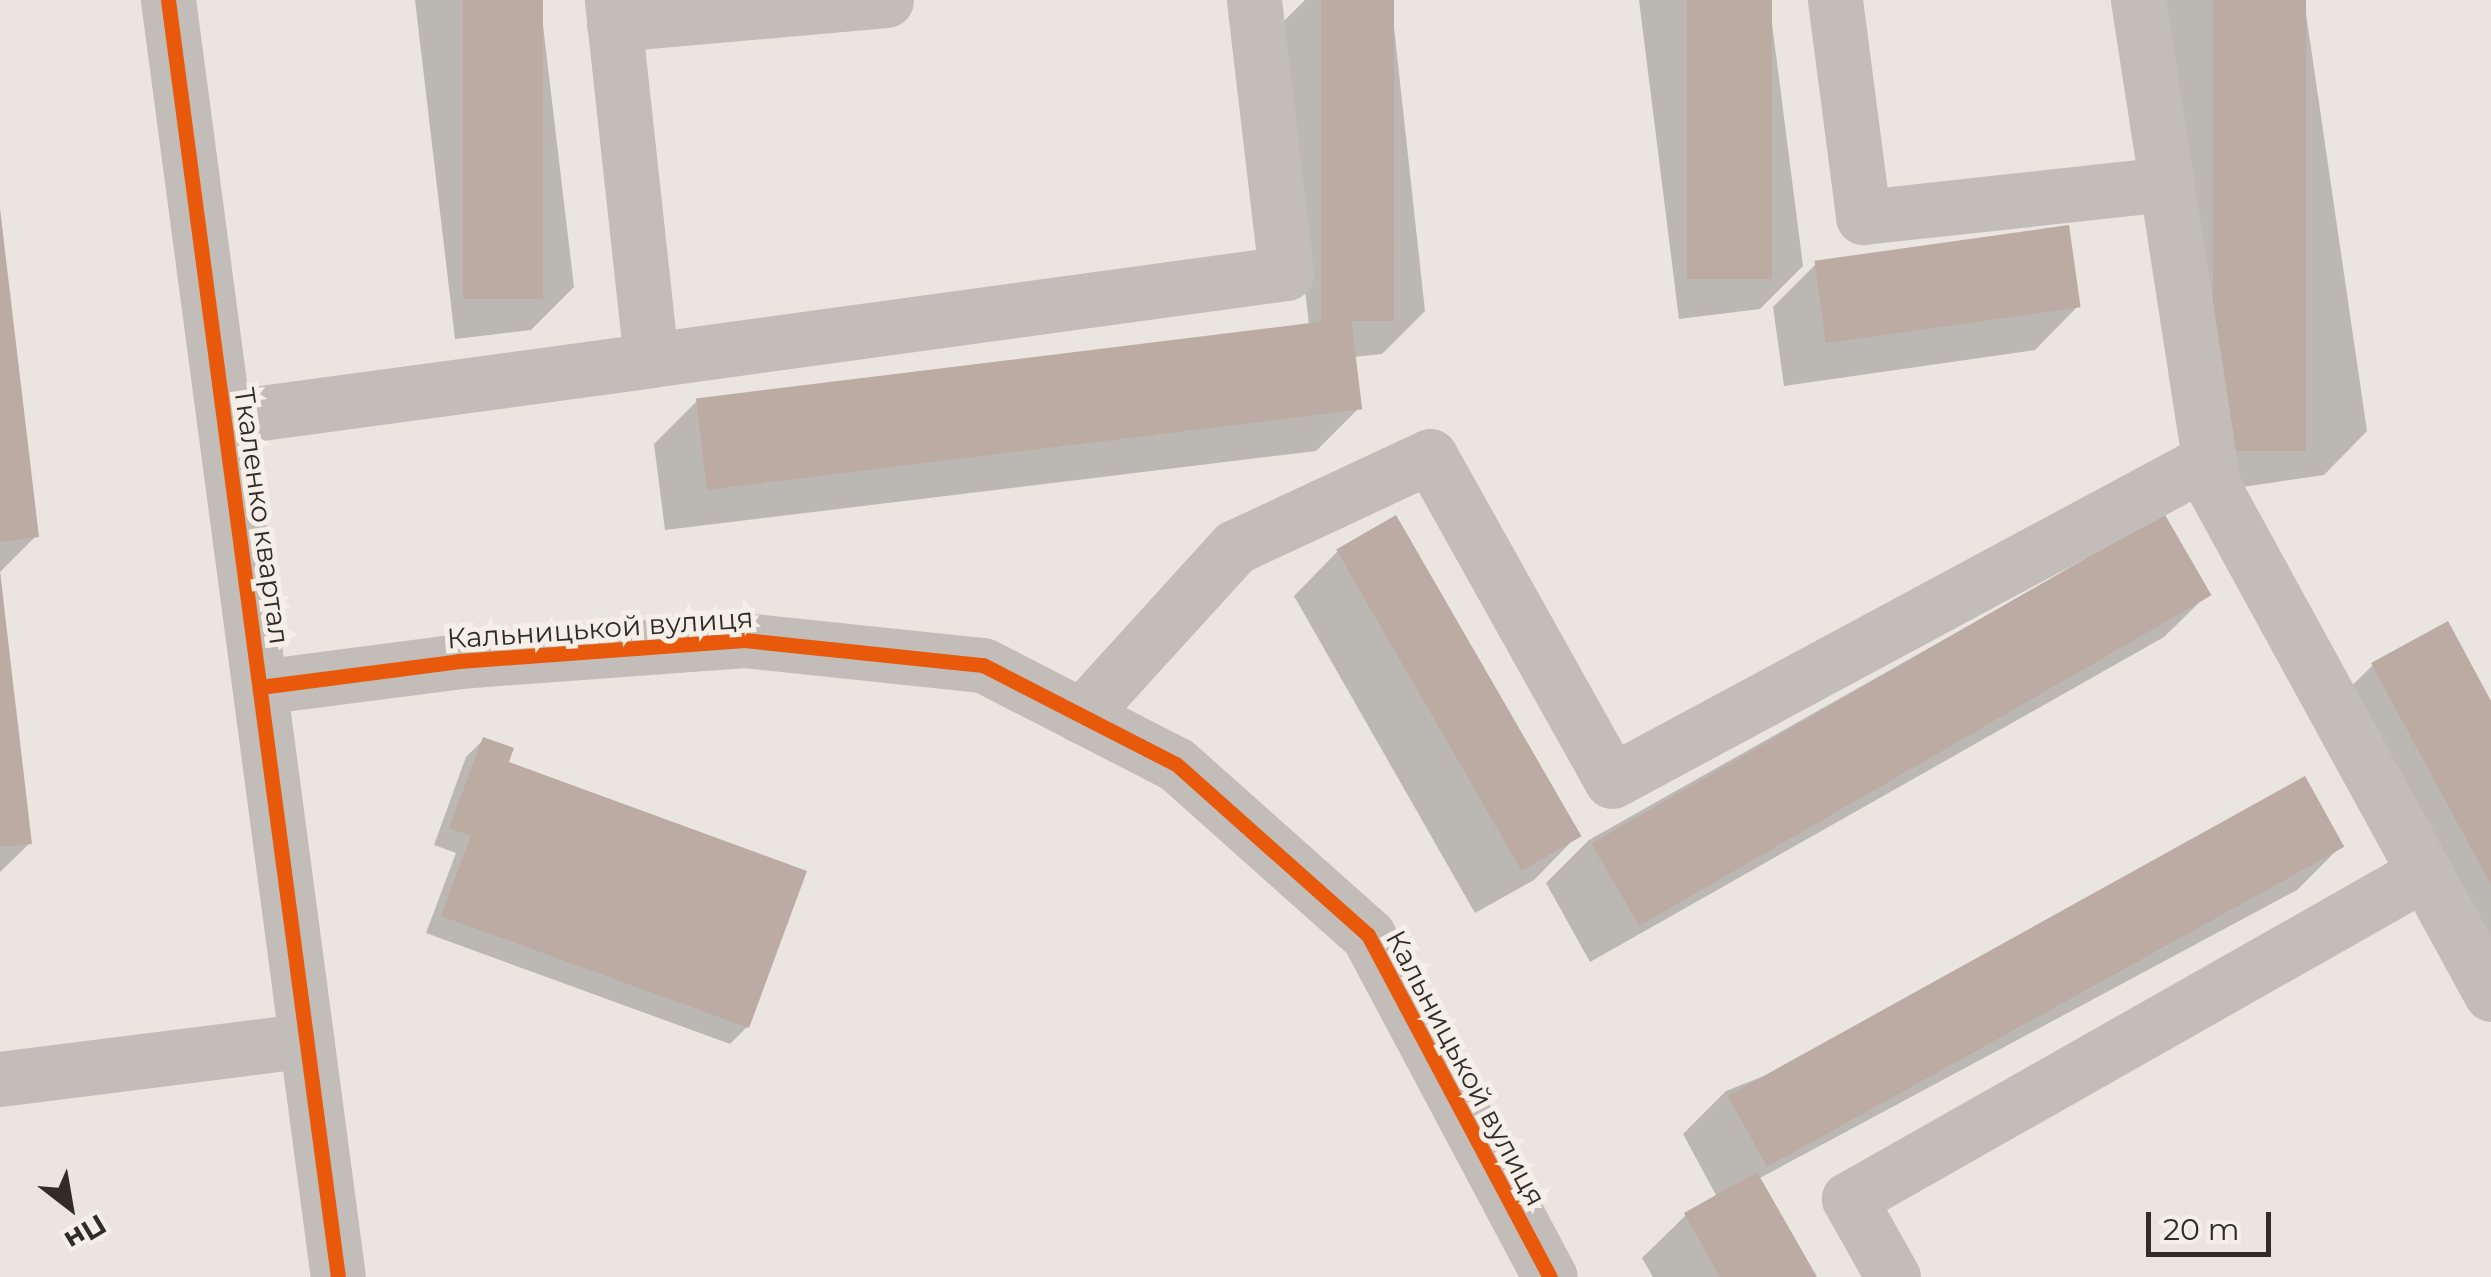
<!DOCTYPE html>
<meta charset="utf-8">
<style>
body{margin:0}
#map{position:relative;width:2491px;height:1277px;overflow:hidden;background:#eae5df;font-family:Montserrat,sans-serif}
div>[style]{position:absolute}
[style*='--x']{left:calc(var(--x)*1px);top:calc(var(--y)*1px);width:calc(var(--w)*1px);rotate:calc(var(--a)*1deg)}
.shadow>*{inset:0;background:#0003}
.building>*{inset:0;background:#bbaba3;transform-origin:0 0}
.minor>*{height:55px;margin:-27.5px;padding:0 27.5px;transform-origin:27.5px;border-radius:27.5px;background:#c2bdb9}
.cycleway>*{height:15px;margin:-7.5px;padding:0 7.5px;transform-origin:7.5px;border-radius:7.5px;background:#e8590c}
span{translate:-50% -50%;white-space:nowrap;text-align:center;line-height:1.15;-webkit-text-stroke:10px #f6efe7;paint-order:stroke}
.street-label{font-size:28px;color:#322b28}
.north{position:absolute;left:20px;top:1157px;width:100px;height:100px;-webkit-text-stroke:8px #f6efe7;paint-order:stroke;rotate:149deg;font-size:28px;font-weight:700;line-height:40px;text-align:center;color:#322b28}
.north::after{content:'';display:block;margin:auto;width:35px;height:45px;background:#322b28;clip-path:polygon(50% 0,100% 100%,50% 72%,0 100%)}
.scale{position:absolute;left:2146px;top:1212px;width:125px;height:45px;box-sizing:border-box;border:5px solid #322b28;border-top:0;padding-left:12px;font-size:30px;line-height:35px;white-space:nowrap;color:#322b28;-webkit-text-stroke:8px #f6efe7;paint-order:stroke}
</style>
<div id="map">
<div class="shadow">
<div style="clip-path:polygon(415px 0,540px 0,574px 287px,531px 330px,455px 339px)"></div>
<div style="clip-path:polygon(1305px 0,1391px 0,1425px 311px,1382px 354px,1353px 357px,1359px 408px,1316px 451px,665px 530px,654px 444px,698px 400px,1309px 326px,1277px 28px)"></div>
<div style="clip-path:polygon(1639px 0,1769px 0,1803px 266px,1760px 309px,1679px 319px)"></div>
<div style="clip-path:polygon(2164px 0,2304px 0,2367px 431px,2324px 475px,2236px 488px)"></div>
<div style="clip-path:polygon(0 209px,36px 536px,0 572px,30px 843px,0 872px)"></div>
<div style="clip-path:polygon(1816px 264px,2078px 306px,2035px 350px,1784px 386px,1773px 307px)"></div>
<div style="clip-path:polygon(2163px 516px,2208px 594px,2164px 637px,1590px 962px,1546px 883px,1589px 840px)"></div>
<div style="clip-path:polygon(1396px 519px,1577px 836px,1534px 880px,1475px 913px,1294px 596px,1337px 552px)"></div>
<div style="clip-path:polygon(2373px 665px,2491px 706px,2491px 1008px,2329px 708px)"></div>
<div style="clip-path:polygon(483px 740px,747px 1027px,730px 1044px,426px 933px,456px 853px,434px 845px,466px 757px)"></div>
<div style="clip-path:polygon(2341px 846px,2297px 890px,1758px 1179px,1814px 1277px,1653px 1277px,1642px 1258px,1686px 1215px,1717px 1197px,1683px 1134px,1726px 1091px)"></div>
</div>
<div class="building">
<div style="left:463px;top:0;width:80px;height:299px"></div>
<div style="left:1321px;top:0;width:73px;height:321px"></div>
<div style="left:1687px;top:0;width:85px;height:279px"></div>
<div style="left:2213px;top:0;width:93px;height:451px"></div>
<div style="clip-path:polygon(0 209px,39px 537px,0 542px)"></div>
<div style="left:2069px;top:225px;width:83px;height:257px;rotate:82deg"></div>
<div style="left:1351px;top:318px;width:92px;height:660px;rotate:83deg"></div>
<div style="left:2164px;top:513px;width:95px;height:661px;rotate:60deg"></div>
<div style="left:1396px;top:515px;width:371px;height:69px;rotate:60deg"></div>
<div style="clip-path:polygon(0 572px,32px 844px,0 847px)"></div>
<div style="clip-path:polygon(2448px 621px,2491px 701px,2491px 885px,2371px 663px)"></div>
<div style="clip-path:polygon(483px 737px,514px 748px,509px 762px,807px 871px,749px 1028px,441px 916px,471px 836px,449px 828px)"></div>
<div style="left:2305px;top:776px;width:81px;height:660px;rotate:61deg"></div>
<div style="clip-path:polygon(1757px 1172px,1817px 1277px,1720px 1277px,1684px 1213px)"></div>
</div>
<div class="minor">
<div style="--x:168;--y:0;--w:1288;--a:82.42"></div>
<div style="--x:1835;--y:0;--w:219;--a:82.6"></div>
<div style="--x:1863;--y:217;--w:306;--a:-6.2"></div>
<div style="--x:2138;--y:0;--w:492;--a:81.2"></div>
<div style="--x:2213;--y:486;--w:579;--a:61.31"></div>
<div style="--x:614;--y:24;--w:273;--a:-5"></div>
<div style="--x:651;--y:360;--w:641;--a:-7.8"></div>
<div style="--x:1286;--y:273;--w:275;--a:-96.7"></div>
<div style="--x:224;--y:418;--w:431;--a:-7.7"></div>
<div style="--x:651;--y:360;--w:362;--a:-96.2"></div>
<div style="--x:260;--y:687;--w:201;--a:-7.4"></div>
<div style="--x:459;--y:661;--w:286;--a:-4.2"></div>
<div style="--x:744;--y:640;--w:240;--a:6"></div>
<div style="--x:983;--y:665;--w:217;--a:27.2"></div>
<div style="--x:1176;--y:764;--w:257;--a:41.7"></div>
<div style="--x:1368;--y:935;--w:387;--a:62"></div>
<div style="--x:1081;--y:716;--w:229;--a:-47.7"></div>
<div style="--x:1235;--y:547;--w:215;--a:-25"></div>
<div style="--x:1430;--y:456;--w:372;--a:60.8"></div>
<div style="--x:1612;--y:781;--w:678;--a:-28.27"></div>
<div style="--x:0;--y:1079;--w:309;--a:-7.2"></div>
<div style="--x:1893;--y:1277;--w:90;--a:-119.4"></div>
<div style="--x:1849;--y:1199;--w:661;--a:-29.55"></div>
</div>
<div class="cycleway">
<div style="--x:168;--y:0;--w:1288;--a:82.42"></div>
<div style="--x:260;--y:687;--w:201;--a:-7.4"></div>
<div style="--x:459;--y:661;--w:286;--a:-4.2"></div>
<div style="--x:744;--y:640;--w:240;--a:6"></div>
<div style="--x:983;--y:665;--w:217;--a:27.2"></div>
<div style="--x:1176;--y:764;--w:257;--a:41.7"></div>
<div style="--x:1368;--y:935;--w:387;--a:62"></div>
</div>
<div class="street-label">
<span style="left:262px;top:516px;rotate:82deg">Ткаленко квартал</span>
<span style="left:600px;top:628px;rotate:-4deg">Кальницькой вулиця</span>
<span style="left:1466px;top:1068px;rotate:62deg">Кальницькой вулиця</span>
</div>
<div class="north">Пн</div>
<div class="scale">20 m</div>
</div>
